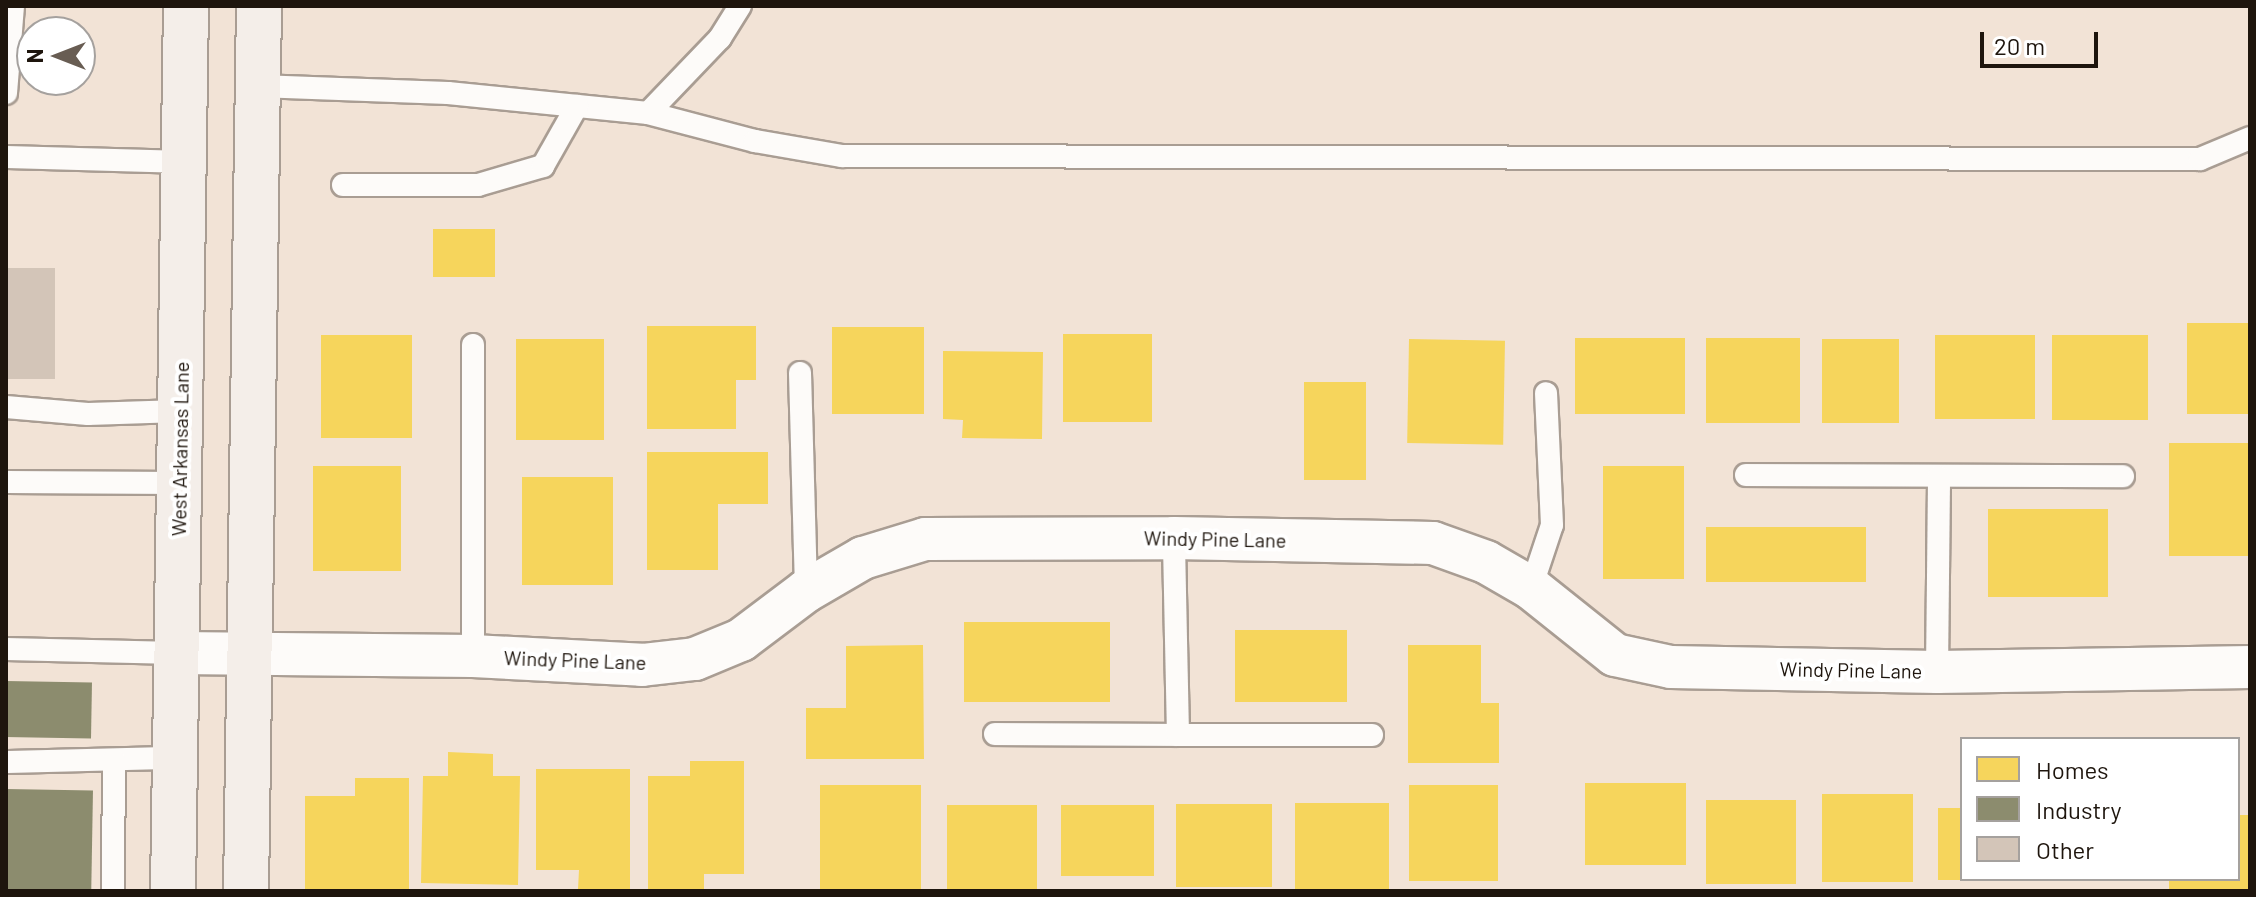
<!DOCTYPE html>
<style>
body{margin:0}
#map{position:relative;width:2256px;height:897px;overflow:hidden;background:#f2e3d6;font-family:Barlow,sans-serif}
div>[style]{position:absolute}
[style*='--x']{left:calc(var(--x)*1px);top:calc(var(--y)*1px);width:calc(var(--w)*1px);rotate:calc(var(--a)*1deg)}
.homes>*{inset:0;background:#f6d55c;transform-origin:0 0}
.industry>*{inset:0;background:#8c8c6e;transform-origin:0 0}
.building>*{inset:0;background:#d3c5b8;transform-origin:0 0}
.roads{filter:drop-shadow(2px 0 #a99d93) drop-shadow(-2px 0 #a99d93) drop-shadow(0 2px #a99d93) drop-shadow(0 -2px #a99d93)}
.lane>*{height:22px;margin:-11px;padding:0 11px;transform-origin:11px;border-radius:11px;background:#fdfbf9}
.street>*{height:42px;margin:-21px;padding:0 21px;transform-origin:21px;border-radius:21px;background:#fdfbf9}
.secondary>*{height:44px;margin:-22px;padding:0 22px;transform-origin:22px;border-radius:22px;background:#f4eee9}
span{translate:-50% -50%;white-space:nowrap;text-align:center;line-height:1.15;-webkit-text-stroke:8px #fff;paint-order:stroke}
.street-label{font-size:20px;color:#1e150d}
.frame{position:absolute;inset:0;border:8px solid #1e150d;pointer-events:none}
.legend{position:absolute;left:1960px;top:737px;width:280px;height:144px;box-sizing:border-box;background:#fff;border:2px solid #a5a19e;margin:0;padding:10px 14px;list-style:none;font-size:24px;color:#1e150d}
.legend li{display:flex;align-items:center;gap:16px;height:40px}
.legend b{width:40px;border:2px solid #a5a19e}
.north{position:absolute;left:16px;top:16px;width:80px;height:80px;box-sizing:border-box;background:#fff;border:2px solid #a5a19e;border-radius:50%;rotate:270deg;font-size:22px;font-weight:700;line-height:32px;text-align:center;color:#1e150d}
.north::after{content:'';display:block;margin:auto;width:28px;height:36px;background:#685d53;clip-path:polygon(50% 0,100% 100%,50% 72%,0 100%)}
.scale{position:absolute;left:1980px;top:32px;width:118px;height:36px;box-sizing:border-box;border:4px solid #1e150d;border-top:0;padding-left:10px;font-size:24px;line-height:28px;white-space:nowrap;color:#1e150d;-webkit-text-stroke:6px #fff;paint-order:stroke}
</style>
<div id="map">
<div class="homes">
<div style="left:433px;top:229px;width:62px;height:48px"></div>
<div style="left:2187px;top:323px;width:63px;height:91px"></div>
<div style="clip-path:polygon(647px 326px,756px 326px,756px 380px,736px 380px,736px 429px,647px 429px)"></div>
<div style="left:832px;top:327px;width:92px;height:87px"></div>
<div style="left:1063px;top:334px;width:89px;height:88px"></div>
<div style="left:321px;top:335px;width:91px;height:103px"></div>
<div style="left:1935px;top:335px;width:100px;height:84px"></div>
<div style="left:2052px;top:335px;width:96px;height:85px"></div>
<div style="left:1575px;top:338px;width:110px;height:76px"></div>
<div style="left:1706px;top:338px;width:94px;height:85px"></div>
<div style="left:516px;top:339px;width:88px;height:101px"></div>
<div style="left:1409px;top:339px;width:96px;height:104px;rotate:1deg"></div>
<div style="left:1822px;top:339px;width:77px;height:84px"></div>
<div style="clip-path:polygon(943px 351px,1043px 352px,1042px 439px,962px 438px,963px 420px,943px 419px)"></div>
<div style="left:1304px;top:382px;width:62px;height:98px"></div>
<div style="left:2169px;top:443px;width:81px;height:113px"></div>
<div style="clip-path:polygon(647px 452px,768px 452px,768px 504px,718px 504px,718px 570px,647px 570px)"></div>
<div style="left:313px;top:466px;width:88px;height:105px"></div>
<div style="left:1603px;top:466px;width:81px;height:113px"></div>
<div style="left:522px;top:477px;width:91px;height:108px"></div>
<div style="left:1988px;top:509px;width:120px;height:88px"></div>
<div style="left:1706px;top:527px;width:160px;height:55px"></div>
<div style="left:964px;top:622px;width:146px;height:80px"></div>
<div style="left:1235px;top:630px;width:112px;height:72px"></div>
<div style="clip-path:polygon(923px 645px,924px 759px,806px 759px,806px 708px,846px 708px,846px 646px)"></div>
<div style="clip-path:polygon(1408px 645px,1481px 645px,1481px 703px,1499px 703px,1499px 763px,1408px 763px)"></div>
<div style="clip-path:polygon(448px 752px,493px 754px,493px 776px,520px 776px,518px 885px,421px 883px,423px 776px,448px 776px)"></div>
<div style="clip-path:polygon(690px 761px,744px 761px,744px 874px,704px 874px,704px 889px,648px 889px,648px 776px,690px 776px)"></div>
<div style="clip-path:polygon(536px 769px,630px 769px,630px 889px,578px 889px,579px 870px,536px 870px)"></div>
<div style="clip-path:polygon(355px 778px,409px 778px,409px 889px,305px 889px,305px 796px,355px 796px)"></div>
<div style="left:1585px;top:783px;width:101px;height:82px"></div>
<div style="left:820px;top:785px;width:101px;height:104px"></div>
<div style="left:1409px;top:785px;width:89px;height:96px"></div>
<div style="left:1822px;top:794px;width:91px;height:88px"></div>
<div style="left:1706px;top:800px;width:90px;height:84px"></div>
<div style="left:1295px;top:803px;width:94px;height:86px"></div>
<div style="left:1176px;top:804px;width:96px;height:83px"></div>
<div style="left:947px;top:805px;width:90px;height:84px"></div>
<div style="left:1061px;top:805px;width:93px;height:71px"></div>
<div style="left:1938px;top:808px;width:24px;height:72px"></div>
<div style="clip-path:polygon(2238px 815px,2250px 815px,2250px 890px,2169px 890px,2169px 879px,2238px 879px)"></div>
</div>
<div class="industry">
<div style="left:6px;top:681px;width:86px;height:56px;rotate:1deg"></div>
<div style="left:6px;top:789px;width:87px;height:102px;rotate:1deg"></div>
</div>
<div class="building">
<div style="left:6px;top:268px;width:49px;height:111px"></div>
</div>
<div class="roads">
<div class="lane">
<div style="--x:740;--y:6;--w:38;--a:122"></div>
<div style="--x:720;--y:38;--w:104;--a:133.8"></div>
<div style="--x:648;--y:113;--w:111;--a:14.7"></div>
<div style="--x:755;--y:141;--w:88;--a:9.8"></div>
<div style="--x:842;--y:156;--w:1358;--a:0.13"></div>
<div style="--x:2200;--y:159;--w:54;--a:-22.8"></div>
<div style="--x:258;--y:86;--w:190;--a:2.1"></div>
<div style="--x:448;--y:93;--w:201;--a:5.7"></div>
<div style="--x:6;--y:93;--w:87;--a:-85.4"></div>
<div style="--x:6;--y:157;--w:178;--a:1.6"></div>
<div style="--x:343;--y:185;--w:135;--a:0"></div>
<div style="--x:478;--y:185;--w:68;--a:-16.3"></div>
<div style="--x:543;--y:166;--w:69;--a:-60.5"></div>
<div style="--x:473;--y:345;--w:311;--a:90"></div>
<div style="--x:800;--y:373;--w:218;--a:88.4"></div>
<div style="--x:6;--y:407;--w:82;--a:4.9"></div>
<div style="--x:88;--y:414;--w:92;--a:-1.9"></div>
<div style="--x:1746;--y:475;--w:377;--a:0.2"></div>
<div style="--x:6;--y:482;--w:173;--a:0.3"></div>
<div style="--x:1531;--y:588;--w:66;--a:-71.6"></div>
<div style="--x:1552;--y:525;--w:132;--a:-92.6"></div>
<div style="--x:6;--y:649;--w:171;--a:1.3"></div>
<div style="--x:1937;--y:672;--w:195;--a:-89.4"></div>
<div style="--x:995;--y:734;--w:183;--a:0.3"></div>
<div style="--x:1178;--y:735;--w:197;--a:-91.2"></div>
<div style="--x:1178;--y:735;--w:194;--a:0"></div>
<div style="--x:6;--y:762;--w:169;--a:-1.4"></div>
<div style="--x:113;--y:891;--w:131;--a:-89.6"></div>
</div>
<div class="street">
<div style="--x:177;--y:653;--w:296;--a:0.6"></div>
<div style="--x:473;--y:656;--w:169;--a:3"></div>
<div style="--x:642;--y:665;--w:53;--a:-6.5"></div>
<div style="--x:695;--y:659;--w:50;--a:-22.4"></div>
<div style="--x:741;--y:640;--w:81;--a:-37"></div>
<div style="--x:806;--y:591;--w:66;--a:-30.1"></div>
<div style="--x:863;--y:558;--w:65;--a:-17"></div>
<div style="--x:925;--y:539;--w:249;--a:-0.2"></div>
<div style="--x:1174;--y:538;--w:259;--a:1.1"></div>
<div style="--x:1433;--y:543;--w:56;--a:19.7"></div>
<div style="--x:1486;--y:562;--w:52;--a:30"></div>
<div style="--x:1531;--y:588;--w:107;--a:38.6"></div>
<div style="--x:1615;--y:655;--w:57;--a:12.1"></div>
<div style="--x:1671;--y:667;--w:266;--a:1.1"></div>
<div style="--x:1937;--y:672;--w:313;--a:-0.9"></div>
</div>
<div class="secondary">
<div style="--x:173;--y:891;--w:885;--a:-89.16"></div>
<div style="--x:246;--y:891;--w:885;--a:-89.16"></div>
</div>
</div>
<div class="street-label">
<span style="left:180px;top:449px;rotate:-89deg">West Arkansas Lane</span>
<span style="left:1215px;top:539px;rotate:1deg">Windy Pine Lane</span>
<span style="left:575px;top:660px;rotate:2deg">Windy Pine Lane</span>
<span style="left:1851px;top:670px;rotate:1deg">Windy Pine Lane</span>
</div>
<div class="frame"></div>
<ul class="legend">
<li><b style="height:22px;background:#f6d55c"></b>Homes</li>
<li><b style="height:22px;background:#8c8c6e"></b>Industry</li>
<li><b style="height:22px;background:#d3c5b8"></b>Other</li>
</ul>
<div class="north">N</div>
<div class="scale">20 m</div>
</div>
